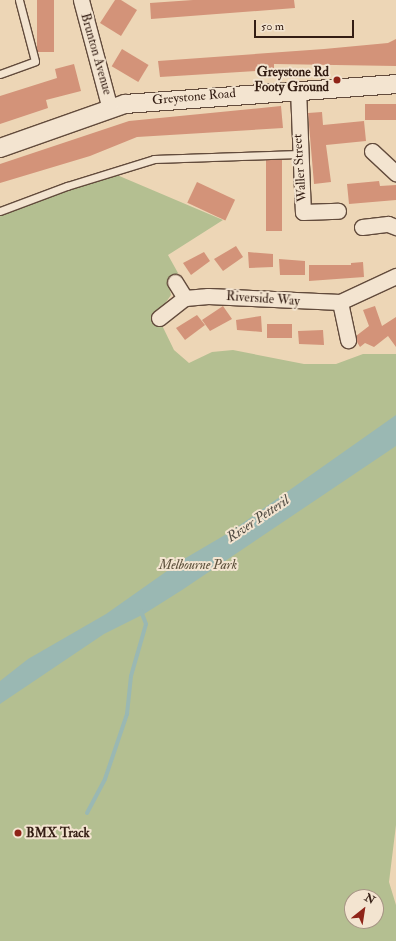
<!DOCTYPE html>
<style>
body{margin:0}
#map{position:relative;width:396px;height:941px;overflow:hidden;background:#edd6b6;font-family:"IM FELL Double Pica",serif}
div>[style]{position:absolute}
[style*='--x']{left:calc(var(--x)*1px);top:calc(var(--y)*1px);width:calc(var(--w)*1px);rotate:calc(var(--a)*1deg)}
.green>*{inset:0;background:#b4bf91}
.water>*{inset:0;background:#9ab8b3}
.stream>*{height:4px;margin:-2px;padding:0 2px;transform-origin:2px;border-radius:2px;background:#9ab8b3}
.building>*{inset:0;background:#d39379;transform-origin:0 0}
.roads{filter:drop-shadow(1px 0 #624b3c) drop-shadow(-1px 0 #624b3c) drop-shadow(0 1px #624b3c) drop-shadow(0 -1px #624b3c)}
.service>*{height:7px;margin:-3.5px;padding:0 3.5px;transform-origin:3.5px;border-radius:3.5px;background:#f3e4d0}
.minor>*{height:15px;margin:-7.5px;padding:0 7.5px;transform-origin:7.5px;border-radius:7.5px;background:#f3e4d0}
.tertiary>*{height:18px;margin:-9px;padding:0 9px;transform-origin:9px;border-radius:9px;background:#f3e4d0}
.dots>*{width:11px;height:11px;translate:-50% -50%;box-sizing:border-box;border:2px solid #f3e4d0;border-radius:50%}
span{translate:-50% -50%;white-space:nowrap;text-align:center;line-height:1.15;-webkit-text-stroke:4px #f3e4d0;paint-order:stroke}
.street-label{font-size:13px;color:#331d13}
.poi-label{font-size:13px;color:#331d13;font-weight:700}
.right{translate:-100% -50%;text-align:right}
.left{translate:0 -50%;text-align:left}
.park-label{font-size:13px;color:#5a4e39;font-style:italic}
.water-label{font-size:14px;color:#524c43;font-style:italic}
.north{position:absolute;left:344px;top:889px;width:40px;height:40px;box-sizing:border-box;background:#f3e4d0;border:1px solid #a69484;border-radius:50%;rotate:30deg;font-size:11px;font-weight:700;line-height:16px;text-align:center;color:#331d13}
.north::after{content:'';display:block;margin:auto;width:14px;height:18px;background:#8f2418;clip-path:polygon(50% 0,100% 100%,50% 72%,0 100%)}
.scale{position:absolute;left:254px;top:20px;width:100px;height:18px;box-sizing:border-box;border:2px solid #331d13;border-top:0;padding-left:5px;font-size:12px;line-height:14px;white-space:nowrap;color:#331d13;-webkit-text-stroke:3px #f3e4d0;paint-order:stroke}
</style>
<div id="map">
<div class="green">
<div style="clip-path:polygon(evenodd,117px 175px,223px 220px,168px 255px,178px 273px,168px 281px,171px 295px,157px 315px,174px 350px,189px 363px,212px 352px,233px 350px,304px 364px,336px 364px,363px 354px,396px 354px,396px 825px,389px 882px,396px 905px,396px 941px,0 941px,0 215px,35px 203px,84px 179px,117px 175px,352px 897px,376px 897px,376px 921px,352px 921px,352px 897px)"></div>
</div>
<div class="water">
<div style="clip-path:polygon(396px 415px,396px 446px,182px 590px,144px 614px,104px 634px,0 704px,0 681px,28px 659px,106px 614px,184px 559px,230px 532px)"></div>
</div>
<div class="stream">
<div style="--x:87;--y:813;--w:38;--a:-62"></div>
<div style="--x:105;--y:779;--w:69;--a:-71.3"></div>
<div style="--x:127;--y:714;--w:38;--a:-84"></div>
<div style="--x:131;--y:676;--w:54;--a:-73.9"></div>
<div style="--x:146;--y:624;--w:14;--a:-111"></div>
</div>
<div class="building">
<div style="left:37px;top:0;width:17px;height:52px"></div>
<div style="clip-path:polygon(115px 0,121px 0,137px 10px,121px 36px,100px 23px)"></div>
<div style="clip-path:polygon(193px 0,294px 0,295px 8px,151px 19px,150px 3px)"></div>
<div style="clip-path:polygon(396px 39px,396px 66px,274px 64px,274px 70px,160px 77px,158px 61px,324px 49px,388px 43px)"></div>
<div style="left:122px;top:49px;width:31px;height:20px;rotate:31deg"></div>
<div style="clip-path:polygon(74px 64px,81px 91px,46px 100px,48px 108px,0 124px,0 96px,57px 78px,55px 69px)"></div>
<div style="left:396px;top:104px;width:16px;height:31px;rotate:90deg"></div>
<div style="clip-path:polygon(281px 106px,283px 128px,137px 137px,90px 156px,0 183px,0 164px,129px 121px)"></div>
<div style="clip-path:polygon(322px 112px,323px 125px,364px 121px,366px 141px,326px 145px,331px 182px,314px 184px,308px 113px)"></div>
<div style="left:266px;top:160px;width:16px;height:71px"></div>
<div style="clip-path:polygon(379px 181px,380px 186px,396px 185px,396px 200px,349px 204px,347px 184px)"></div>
<div style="left:197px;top:182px;width:42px;height:23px;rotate:25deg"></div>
<div style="clip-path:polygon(236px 246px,243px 257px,223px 271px,214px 259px)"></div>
<div style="clip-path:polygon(204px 252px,210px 261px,191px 275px,183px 263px)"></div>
<div style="clip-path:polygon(248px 252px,273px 254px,273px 267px,249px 268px)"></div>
<div style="clip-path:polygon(279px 259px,305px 261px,305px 275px,280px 275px)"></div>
<div style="clip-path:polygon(363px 262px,364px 277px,309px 281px,309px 265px,351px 265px,351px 263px)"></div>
<div style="clip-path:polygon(223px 306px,232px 319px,210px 331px,202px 320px)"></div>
<div style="clip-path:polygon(375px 306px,382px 326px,396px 317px,396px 347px,388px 336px,374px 347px,365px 343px,360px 347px,357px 342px,356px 336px,369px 326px,363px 310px)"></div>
<div style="clip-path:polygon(197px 315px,205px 325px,185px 340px,176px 328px)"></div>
<div style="clip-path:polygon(261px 316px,262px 332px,237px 330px,236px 320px)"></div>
<div style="left:267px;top:324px;width:25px;height:14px"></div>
<div style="clip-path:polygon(323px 330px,324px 345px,299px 344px,298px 331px)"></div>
</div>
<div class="roads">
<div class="service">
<div style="--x:0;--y:74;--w:37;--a:-20"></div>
<div style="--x:35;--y:61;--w:63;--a:-104.7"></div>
<div style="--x:0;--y:211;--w:72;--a:-20.5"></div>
<div style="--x:67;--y:186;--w:91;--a:-17.2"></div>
<div style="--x:154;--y:159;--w:145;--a:-2"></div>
</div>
<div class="minor">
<div style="--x:81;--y:0;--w:113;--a:75.1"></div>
<div style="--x:298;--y:89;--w:123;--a:87.7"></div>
<div style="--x:303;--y:212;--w:35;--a:-2"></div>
<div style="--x:372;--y:151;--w:33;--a:43"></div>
<div style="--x:362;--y:227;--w:26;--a:-7"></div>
<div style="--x:388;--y:224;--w:9;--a:21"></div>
<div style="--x:175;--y:282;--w:19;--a:58"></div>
<div style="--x:340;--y:302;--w:39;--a:78"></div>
<div style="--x:159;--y:318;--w:33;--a:-38"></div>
<div style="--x:185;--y:298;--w:23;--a:-5"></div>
<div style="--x:208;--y:296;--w:132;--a:2.6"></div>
<div style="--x:340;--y:302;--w:62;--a:-24.9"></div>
</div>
<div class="tertiary">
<div style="--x:0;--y:148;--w:133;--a:-19.4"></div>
<div style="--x:125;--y:104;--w:272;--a:-4.2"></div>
</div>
</div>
<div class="dots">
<div style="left:337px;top:80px;background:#8f2418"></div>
<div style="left:18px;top:833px;background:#8f2418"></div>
</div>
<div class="street-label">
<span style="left:96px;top:54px;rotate:74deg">Brunton Avenue</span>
<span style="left:194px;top:97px;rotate:-5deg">Greystone Road</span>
<span style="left:300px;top:168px;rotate:-94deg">Waller Street</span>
<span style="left:263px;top:299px;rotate:4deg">Riverside Way</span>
</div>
<div class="poi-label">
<span class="right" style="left:329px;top:80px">Greystone Rd<br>Footy Ground</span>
<span class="left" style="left:26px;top:833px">BMX Track</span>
</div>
<div class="park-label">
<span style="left:198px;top:565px">Melbourne Park</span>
</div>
<div class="water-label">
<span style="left:258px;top:519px;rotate:-34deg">River Petteril</span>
</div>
<div class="north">N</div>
<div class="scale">50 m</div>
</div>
